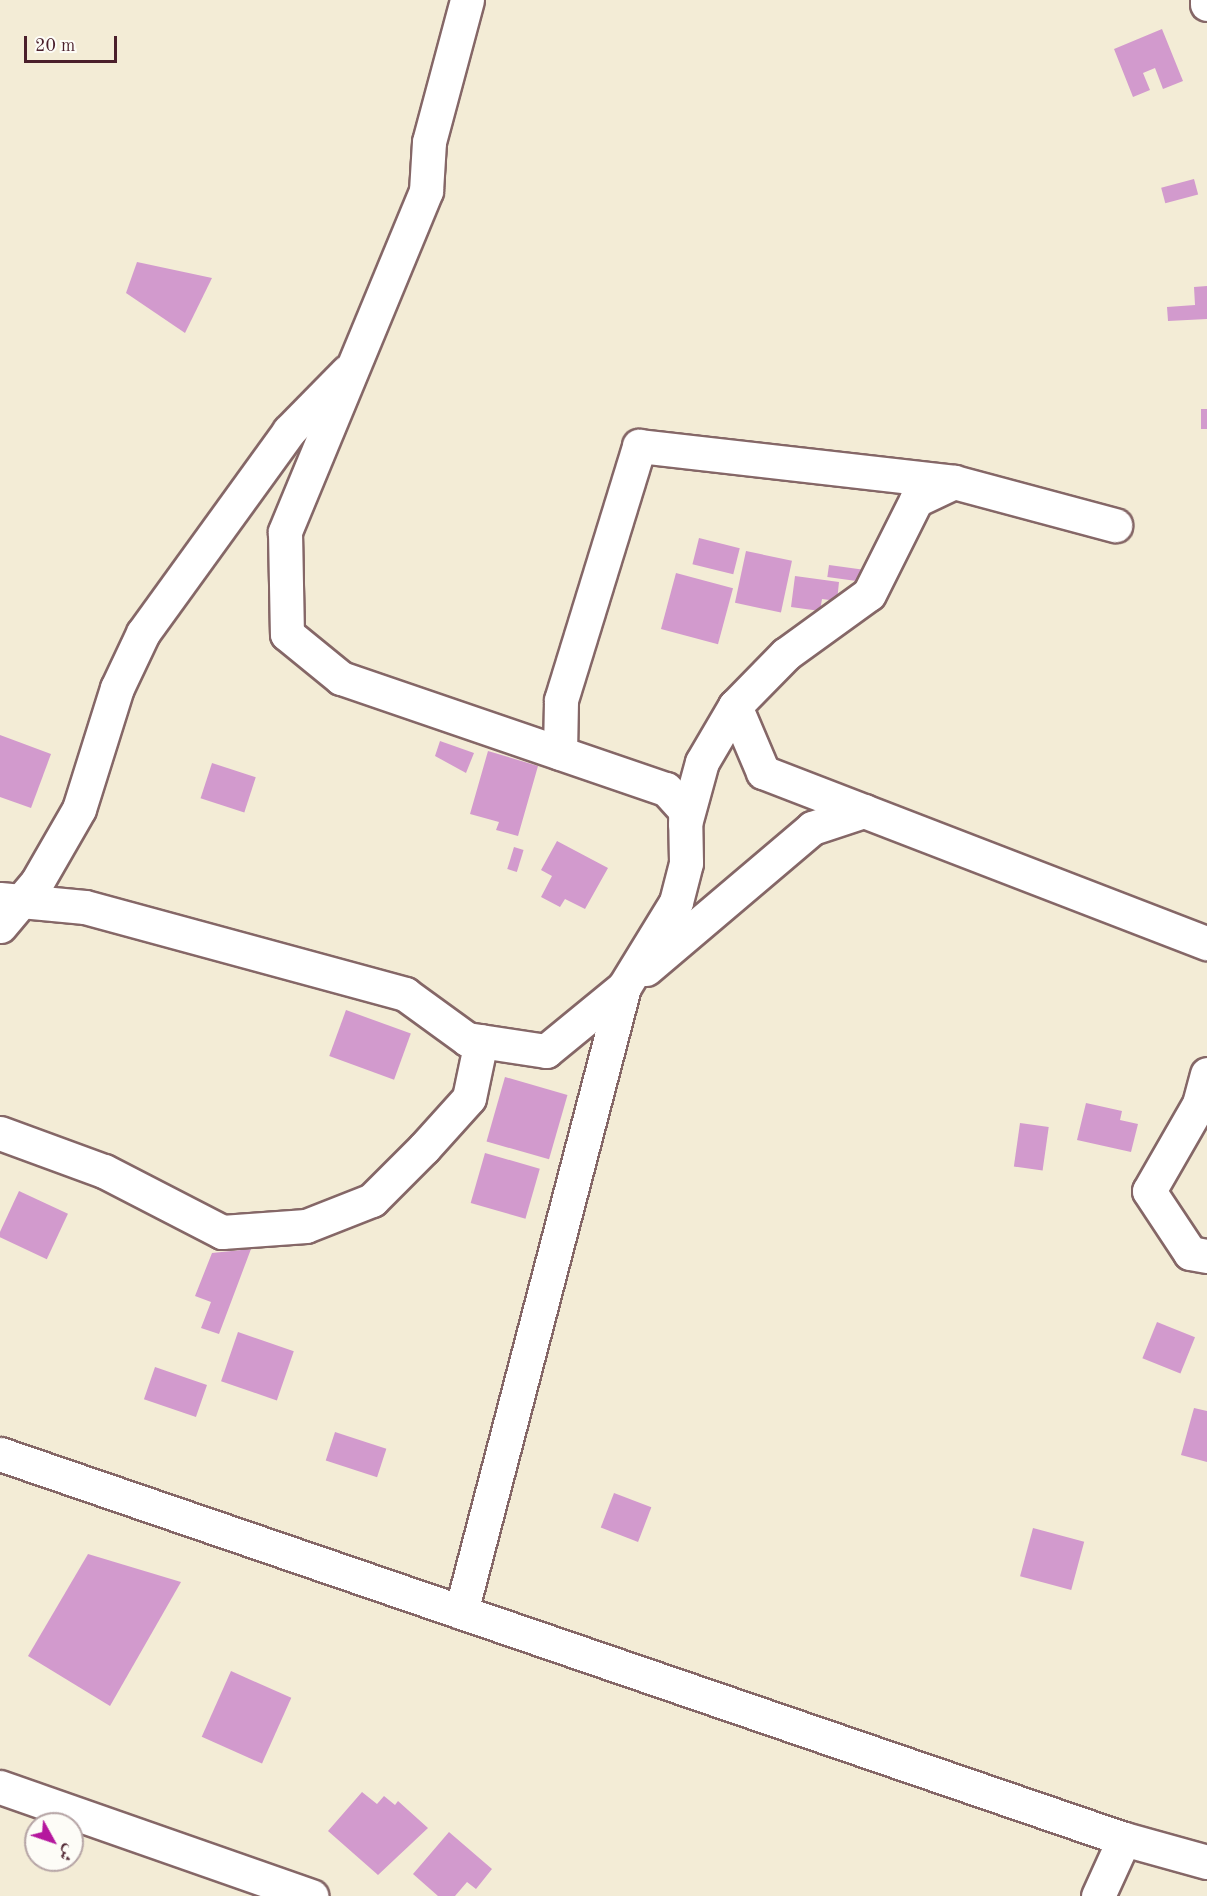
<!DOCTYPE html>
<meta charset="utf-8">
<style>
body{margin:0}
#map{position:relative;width:1207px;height:1896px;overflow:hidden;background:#f3ecd6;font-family:"Old Standard TT",Amiri,serif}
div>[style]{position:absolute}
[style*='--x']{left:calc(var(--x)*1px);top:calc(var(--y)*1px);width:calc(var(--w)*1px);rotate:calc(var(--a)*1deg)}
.building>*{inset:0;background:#d29acd;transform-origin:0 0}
.roads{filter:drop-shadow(2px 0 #856767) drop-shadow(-2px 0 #856767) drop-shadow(0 2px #856767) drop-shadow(0 -2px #856767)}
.minor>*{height:33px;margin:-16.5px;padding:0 16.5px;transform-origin:16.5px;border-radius:16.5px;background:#fff}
span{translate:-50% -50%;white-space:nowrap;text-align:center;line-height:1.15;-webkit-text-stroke:6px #fdfcf7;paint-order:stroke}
.north{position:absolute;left:24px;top:1812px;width:60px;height:60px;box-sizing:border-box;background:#fdfcf7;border:2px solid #b5a4a5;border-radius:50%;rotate:130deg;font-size:16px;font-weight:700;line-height:24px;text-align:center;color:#4a1f2b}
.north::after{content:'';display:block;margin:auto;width:21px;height:27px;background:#b5179e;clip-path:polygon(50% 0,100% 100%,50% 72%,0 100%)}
.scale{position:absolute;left:24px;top:36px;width:93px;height:27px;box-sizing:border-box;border:3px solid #4a1f2b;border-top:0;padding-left:8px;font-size:18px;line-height:21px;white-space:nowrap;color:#4a1f2b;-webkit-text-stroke:4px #fdfcf7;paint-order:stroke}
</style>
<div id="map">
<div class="building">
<div style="clip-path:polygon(1162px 29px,1183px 81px,1163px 89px,1155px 68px,1143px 73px,1150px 90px,1133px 97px,1114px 49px)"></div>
<div style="left:1194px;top:179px;width:16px;height:34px;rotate:75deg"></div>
<div style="clip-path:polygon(137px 262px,212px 278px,185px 333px,126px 293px)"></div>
<div style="clip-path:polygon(1207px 286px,1207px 319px,1168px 321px,1167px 307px,1195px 305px,1194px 287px)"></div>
<div style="left:1201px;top:409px;width:6px;height:20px"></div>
<div style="left:699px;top:538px;width:42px;height:27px;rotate:14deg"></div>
<div style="left:746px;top:551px;width:47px;height:53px;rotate:12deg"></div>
<div style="left:829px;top:565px;width:35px;height:12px;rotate:8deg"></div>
<div style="left:676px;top:573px;width:59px;height:58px;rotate:15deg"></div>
<div style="clip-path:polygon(795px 576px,839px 582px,837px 601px,822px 599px,820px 611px,791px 607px)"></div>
<div style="clip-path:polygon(0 735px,51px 754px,31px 808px,0 797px)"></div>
<div style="clip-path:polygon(440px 741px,474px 753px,466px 773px,435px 756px)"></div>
<div style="clip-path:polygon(488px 751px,538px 766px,518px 836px,496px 830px,499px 822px,470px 814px)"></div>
<div style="left:212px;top:763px;width:46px;height:37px;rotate:18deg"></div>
<div style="clip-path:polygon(557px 841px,608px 868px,585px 909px,565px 899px,560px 907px,541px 897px,552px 876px,541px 870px)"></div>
<div style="left:514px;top:847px;width:10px;height:23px;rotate:17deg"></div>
<div style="left:346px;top:1010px;width:69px;height:49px;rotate:20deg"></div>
<div style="left:505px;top:1077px;width:65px;height:67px;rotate:16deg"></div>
<div style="clip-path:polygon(1086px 1103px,1122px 1111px,1120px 1120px,1138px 1124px,1131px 1152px,1077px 1140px)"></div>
<div style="left:1020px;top:1123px;width:29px;height:44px;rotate:8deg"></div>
<div style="left:485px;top:1153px;width:57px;height:52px;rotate:16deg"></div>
<div style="left:19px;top:1191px;width:54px;height:50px;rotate:25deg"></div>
<div style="clip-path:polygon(251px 1249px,219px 1334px,201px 1328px,211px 1302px,195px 1296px,212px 1253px)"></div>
<div style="left:1157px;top:1322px;width:41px;height:39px;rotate:22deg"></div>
<div style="left:238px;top:1332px;width:59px;height:52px;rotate:19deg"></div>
<div style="left:155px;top:1367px;width:55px;height:34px;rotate:19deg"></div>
<div style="clip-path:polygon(1194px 1408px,1207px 1411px,1207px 1462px,1181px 1455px)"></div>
<div style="left:335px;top:1432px;width:54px;height:30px;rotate:18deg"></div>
<div style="left:614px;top:1493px;width:40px;height:37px;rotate:21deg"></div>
<div style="left:1033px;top:1528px;width:53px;height:50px;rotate:15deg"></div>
<div style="clip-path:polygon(88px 1554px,181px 1582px,110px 1706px,28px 1656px)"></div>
<div style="left:231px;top:1671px;width:66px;height:72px;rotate:24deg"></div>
<div style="clip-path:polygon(362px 1792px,377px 1804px,384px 1796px,395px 1805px,398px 1801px,428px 1828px,378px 1875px,328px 1831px)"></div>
<div style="clip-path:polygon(449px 1832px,492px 1869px,476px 1889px,467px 1882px,455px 1896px,438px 1896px,413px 1874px)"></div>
</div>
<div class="roads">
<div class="minor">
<div style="--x:467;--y:0;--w:147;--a:105"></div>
<div style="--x:429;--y:142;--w:49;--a:93.5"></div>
<div style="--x:426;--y:191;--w:369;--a:112.5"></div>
<div style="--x:285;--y:532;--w:102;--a:88.9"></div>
<div style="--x:287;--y:634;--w:70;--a:39.2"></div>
<div style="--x:341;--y:678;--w:343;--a:18.9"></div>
<div style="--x:666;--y:789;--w:28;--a:48"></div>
<div style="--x:685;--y:810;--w:53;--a:88.9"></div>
<div style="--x:686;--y:863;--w:40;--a:104.4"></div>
<div style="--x:676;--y:902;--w:100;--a:121.5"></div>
<div style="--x:1207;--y:0;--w:4;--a:90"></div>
<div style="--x:735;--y:706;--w:72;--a:67"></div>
<div style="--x:763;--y:772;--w:476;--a:21.1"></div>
<div style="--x:560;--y:753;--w:53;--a:-88.9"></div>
<div style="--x:561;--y:700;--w:266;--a:-72.9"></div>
<div style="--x:639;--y:446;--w:317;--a:6.5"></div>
<div style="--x:685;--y:824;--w:64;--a:-74.7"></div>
<div style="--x:702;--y:762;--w:65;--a:-59.5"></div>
<div style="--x:735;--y:706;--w:73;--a:-45.6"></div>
<div style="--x:786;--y:654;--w:102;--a:-35.9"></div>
<div style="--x:869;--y:594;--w:105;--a:-63.4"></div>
<div style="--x:916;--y:500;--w:42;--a:-25.3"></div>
<div style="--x:954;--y:482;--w:167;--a:15"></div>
<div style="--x:0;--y:899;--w:85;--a:5.4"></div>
<div style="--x:85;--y:907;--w:332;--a:15.2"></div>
<div style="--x:405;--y:994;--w:77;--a:36"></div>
<div style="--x:467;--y:1039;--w:80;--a:8.6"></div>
<div style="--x:546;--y:1051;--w:101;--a:-39.4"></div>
<div style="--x:624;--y:987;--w:646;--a:104.62"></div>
<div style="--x:0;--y:926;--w:57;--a:-49.9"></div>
<div style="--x:37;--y:882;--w:84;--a:-60.1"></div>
<div style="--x:79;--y:809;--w:127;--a:-72.6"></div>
<div style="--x:117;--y:688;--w:61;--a:-64.7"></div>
<div style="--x:143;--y:633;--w:249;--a:-54.1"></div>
<div style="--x:289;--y:431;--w:83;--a:-45.5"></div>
<div style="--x:646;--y:969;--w:218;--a:-40.3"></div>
<div style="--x:812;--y:828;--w:55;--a:-18.1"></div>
<div style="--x:1207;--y:1074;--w:31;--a:105"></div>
<div style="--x:1199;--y:1104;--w:100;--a:119.9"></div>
<div style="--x:1149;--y:1191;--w:74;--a:56.5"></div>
<div style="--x:1190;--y:1253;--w:17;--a:10"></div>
<div style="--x:0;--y:1133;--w:111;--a:20.1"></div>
<div style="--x:104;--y:1171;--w:133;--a:27.3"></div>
<div style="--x:222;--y:1232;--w:84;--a:-4.1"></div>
<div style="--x:306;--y:1226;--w:71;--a:-21.5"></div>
<div style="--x:372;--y:1200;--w:74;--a:-45"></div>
<div style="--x:424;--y:1148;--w:67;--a:-48"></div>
<div style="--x:469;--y:1098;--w:58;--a:-78.1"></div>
<div style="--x:0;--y:1454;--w:1188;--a:18.91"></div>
<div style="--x:1124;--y:1839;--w:86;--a:15.5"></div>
<div style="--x:0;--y:1787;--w:330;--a:19.3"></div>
<div style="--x:1098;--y:1896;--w:63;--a:-65.5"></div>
</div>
</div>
<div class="north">ش</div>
<div class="scale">20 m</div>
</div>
